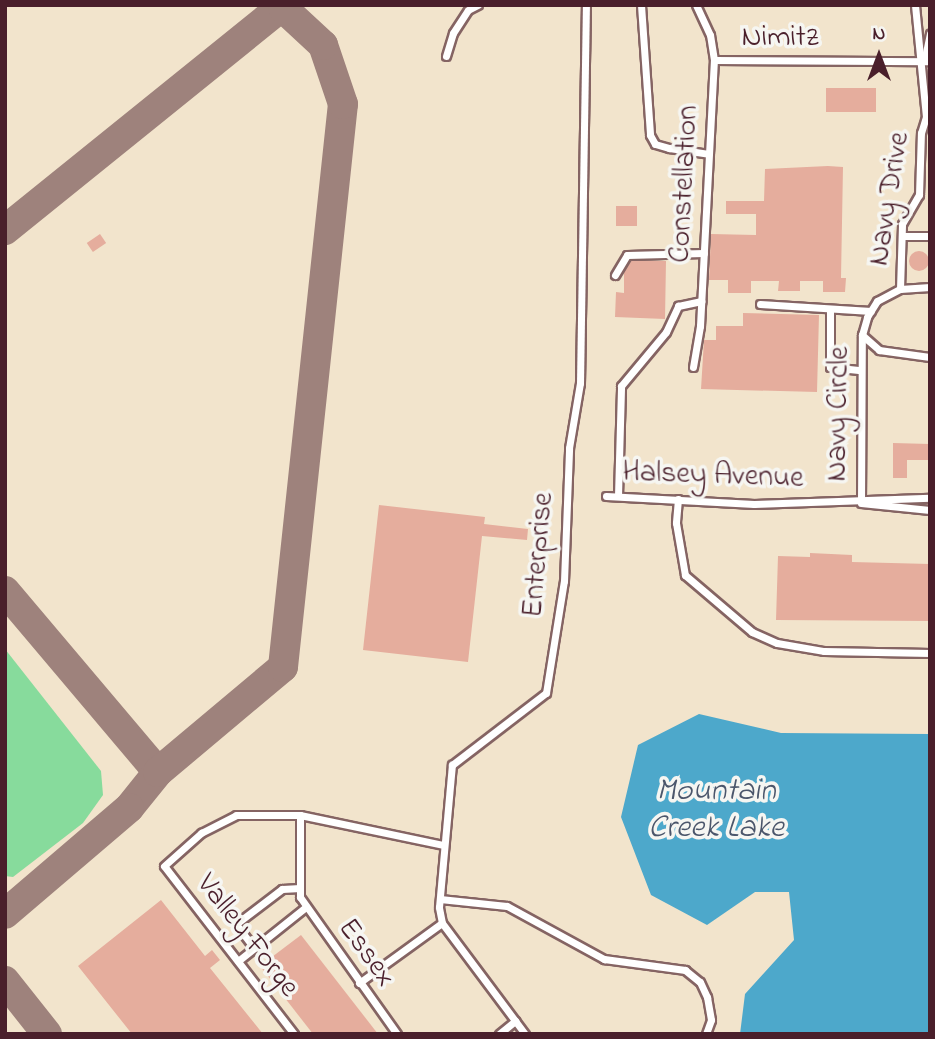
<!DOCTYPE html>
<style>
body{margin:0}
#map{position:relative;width:935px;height:1039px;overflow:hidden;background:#f2e4cc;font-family:"Indie Flower",sans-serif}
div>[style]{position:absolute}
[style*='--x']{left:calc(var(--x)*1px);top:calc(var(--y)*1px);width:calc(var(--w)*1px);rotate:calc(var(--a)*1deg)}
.green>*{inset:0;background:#87db9c}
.water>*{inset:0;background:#4da8cb}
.taxiway>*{height:30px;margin:-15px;padding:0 15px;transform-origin:15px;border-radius:15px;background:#9e827c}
.building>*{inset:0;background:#e5ad9d;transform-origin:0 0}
.round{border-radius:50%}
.roads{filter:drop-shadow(2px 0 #856463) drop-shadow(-2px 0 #856463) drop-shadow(0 2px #856463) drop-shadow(0 -2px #856463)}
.lane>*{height:7px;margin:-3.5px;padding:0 3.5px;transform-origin:3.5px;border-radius:3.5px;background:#fff}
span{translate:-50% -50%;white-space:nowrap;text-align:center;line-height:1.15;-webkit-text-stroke:7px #f6f6f2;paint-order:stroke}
.street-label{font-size:30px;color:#4a1f2b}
.water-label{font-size:32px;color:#4b566b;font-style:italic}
.frame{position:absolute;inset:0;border:7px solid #4a1f2b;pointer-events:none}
.north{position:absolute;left:844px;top:21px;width:70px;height:70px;-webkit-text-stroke:5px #f6f6f2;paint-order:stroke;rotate:0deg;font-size:19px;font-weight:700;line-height:28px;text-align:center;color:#4a1f2b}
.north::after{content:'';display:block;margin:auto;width:24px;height:32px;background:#4a1f2b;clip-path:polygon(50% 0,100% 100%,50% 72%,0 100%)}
</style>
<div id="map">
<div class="green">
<div style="clip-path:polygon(5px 649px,101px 771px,103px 795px,83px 823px,13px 877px,5px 876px)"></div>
</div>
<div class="water">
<div style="clip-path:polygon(699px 714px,781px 733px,930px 734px,930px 1034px,740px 1034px,745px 994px,794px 940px,789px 892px,755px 892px,707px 925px,651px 895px,621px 817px,638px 745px)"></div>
</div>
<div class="taxiway">
<div style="--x:5;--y:230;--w:358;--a:-38.9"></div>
<div style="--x:5;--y:591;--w:237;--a:49.8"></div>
<div style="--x:158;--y:772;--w:46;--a:128.9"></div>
<div style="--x:129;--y:808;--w:163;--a:139.5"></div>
<div style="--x:158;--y:772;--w:163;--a:-40"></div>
<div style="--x:283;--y:667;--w:566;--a:-83.92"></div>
<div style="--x:343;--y:104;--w:62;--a:-108.7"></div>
<div style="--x:323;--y:45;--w:54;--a:-137.2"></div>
<div style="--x:5;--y:981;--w:68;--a:51.6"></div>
</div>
<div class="building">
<div style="left:826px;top:88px;width:50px;height:24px"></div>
<div style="clip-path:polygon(828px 166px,843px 167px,841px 278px,846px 278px,845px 292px,823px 292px,823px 281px,800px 281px,800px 291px,778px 291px,779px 281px,751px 281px,751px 293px,728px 293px,728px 280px,709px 280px,711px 234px,756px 235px,756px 214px,726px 214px,726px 201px,764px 201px,765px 169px)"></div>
<div style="left:616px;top:206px;width:21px;height:20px"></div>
<div style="left:100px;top:234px;width:11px;height:16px;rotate:56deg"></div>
<div class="round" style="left:909px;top:251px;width:20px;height:20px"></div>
<div style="clip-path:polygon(631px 261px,666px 261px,665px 319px,615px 317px,616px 292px,624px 293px,624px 272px)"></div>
<div style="clip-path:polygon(743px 313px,819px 315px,817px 392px,701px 389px,704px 340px,716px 340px,716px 326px,743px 326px)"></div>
<div style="clip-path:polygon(893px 443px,930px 444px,930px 460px,907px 460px,907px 478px,893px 478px)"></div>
<div style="clip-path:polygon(379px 505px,485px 517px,484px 524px,528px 529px,527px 540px,482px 536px,468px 662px,363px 650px)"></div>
<div style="clip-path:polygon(810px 553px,852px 555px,852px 562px,930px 564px,930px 621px,776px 620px,778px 556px,810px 557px)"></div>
<div style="clip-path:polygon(161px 900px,205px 956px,212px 950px,220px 960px,210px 968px,263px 1034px,132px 1034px,78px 966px)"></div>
<div style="clip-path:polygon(301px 935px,378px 1034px,313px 1034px,260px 966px)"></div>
</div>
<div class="roads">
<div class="lane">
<div style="--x:641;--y:5;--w:130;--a:86"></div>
<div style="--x:650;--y:135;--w:10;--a:61"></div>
<div style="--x:655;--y:144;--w:15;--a:16"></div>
<div style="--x:669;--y:148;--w:40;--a:8.5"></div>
<div style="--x:446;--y:56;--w:24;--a:-73"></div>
<div style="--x:453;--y:33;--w:27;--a:-57"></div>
<div style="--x:468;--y:10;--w:11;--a:-27"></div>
<div style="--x:925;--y:57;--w:24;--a:-78"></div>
<div style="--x:714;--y:60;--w:216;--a:0.3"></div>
<div style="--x:902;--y:236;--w:28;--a:0"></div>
<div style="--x:615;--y:275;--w:23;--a:-59"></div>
<div style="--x:627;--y:255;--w:77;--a:-1.5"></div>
<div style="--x:900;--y:289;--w:65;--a:-88.2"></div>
<div style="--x:902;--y:224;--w:34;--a:-60"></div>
<div style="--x:919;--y:195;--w:62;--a:-88.2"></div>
<div style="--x:921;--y:133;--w:17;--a:-73"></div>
<div style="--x:926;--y:117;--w:113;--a:-95.6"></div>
<div style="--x:760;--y:304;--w:111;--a:3.6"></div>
<div style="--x:830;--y:309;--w:58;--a:90"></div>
<div style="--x:830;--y:367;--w:31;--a:6"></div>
<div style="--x:862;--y:335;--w:23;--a:41"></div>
<div style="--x:879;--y:350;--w:51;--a:7.8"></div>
<div style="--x:693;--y:367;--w:42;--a:-80.3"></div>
<div style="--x:700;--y:326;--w:266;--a:-87"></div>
<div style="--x:714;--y:60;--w:25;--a:-99"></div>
<div style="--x:710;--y:35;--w:33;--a:-115"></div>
<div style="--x:606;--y:496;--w:148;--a:3.1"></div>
<div style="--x:754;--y:504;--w:176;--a:-2"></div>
<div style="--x:618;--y:496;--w:110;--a:-88.4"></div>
<div style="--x:621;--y:386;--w:70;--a:-50.2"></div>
<div style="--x:666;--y:332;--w:29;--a:-65"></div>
<div style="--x:678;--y:306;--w:24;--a:-12"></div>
<div style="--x:678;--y:499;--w:24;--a:95"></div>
<div style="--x:676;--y:523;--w:53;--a:80.2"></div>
<div style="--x:685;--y:575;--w:88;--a:40.4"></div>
<div style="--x:752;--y:632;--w:27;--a:24"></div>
<div style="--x:777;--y:643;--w:48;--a:9.7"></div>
<div style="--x:824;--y:651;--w:106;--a:1.1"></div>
<div style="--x:861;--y:502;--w:167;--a:-89.7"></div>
<div style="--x:862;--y:335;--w:19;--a:-74"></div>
<div style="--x:867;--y:317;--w:19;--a:-58"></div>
<div style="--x:877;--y:301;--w:26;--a:-28"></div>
<div style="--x:900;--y:289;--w:30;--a:-4"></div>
<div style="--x:861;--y:503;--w:69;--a:5.8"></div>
<div style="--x:300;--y:815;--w:82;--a:90"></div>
<div style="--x:300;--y:897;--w:168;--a:54.7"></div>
<div style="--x:440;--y:899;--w:67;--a:6"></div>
<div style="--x:507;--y:906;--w:111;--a:28.7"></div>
<div style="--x:604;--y:959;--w:82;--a:7.7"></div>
<div style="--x:685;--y:970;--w:19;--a:39"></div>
<div style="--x:700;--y:982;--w:17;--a:65"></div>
<div style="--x:707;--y:997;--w:23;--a:80"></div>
<div style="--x:711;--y:1020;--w:15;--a:110"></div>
<div style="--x:254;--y:948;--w:30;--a:-127"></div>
<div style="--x:236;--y:924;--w:58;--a:-37.3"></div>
<div style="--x:282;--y:889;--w:18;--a:-3"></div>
<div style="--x:238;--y:961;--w:87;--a:-38.5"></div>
<div style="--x:359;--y:983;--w:102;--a:-35.9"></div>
<div style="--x:294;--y:1034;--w:212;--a:-127.7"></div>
<div style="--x:164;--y:866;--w:50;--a:-41.7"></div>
<div style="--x:201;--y:833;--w:39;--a:-27"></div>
<div style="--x:236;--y:815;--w:64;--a:0"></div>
<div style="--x:300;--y:815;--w:147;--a:11.8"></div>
<div style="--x:499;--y:1034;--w:21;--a:-39"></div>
<div style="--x:525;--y:1034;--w:139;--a:-126.8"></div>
<div style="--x:442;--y:923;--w:16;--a:-101"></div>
<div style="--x:439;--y:907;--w:143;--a:-84.8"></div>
<div style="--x:452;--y:765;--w:118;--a:-37.5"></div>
<div style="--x:546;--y:693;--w:113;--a:-80.9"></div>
<div style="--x:564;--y:581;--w:133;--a:-87.8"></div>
<div style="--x:569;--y:448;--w:66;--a:-80.4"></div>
<div style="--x:580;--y:383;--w:378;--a:-89.1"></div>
</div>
</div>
<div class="street-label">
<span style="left:780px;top:38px">Nimitz</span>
<span style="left:685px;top:184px;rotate:-87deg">Constellation</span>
<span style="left:890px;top:199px;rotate:-81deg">Navy Drive</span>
<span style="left:839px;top:414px;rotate:-89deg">Navy Circle</span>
<span style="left:713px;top:476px;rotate:2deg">Halsey Avenue</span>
<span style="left:539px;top:555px;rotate:-85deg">Enterprise</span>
<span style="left:247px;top:936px;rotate:52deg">Valley Forge</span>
<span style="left:366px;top:953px;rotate:54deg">Essex</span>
</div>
<div class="water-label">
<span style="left:716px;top:811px">Mountain<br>Creek Lake</span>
</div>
<div class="frame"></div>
<div class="north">N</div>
</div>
